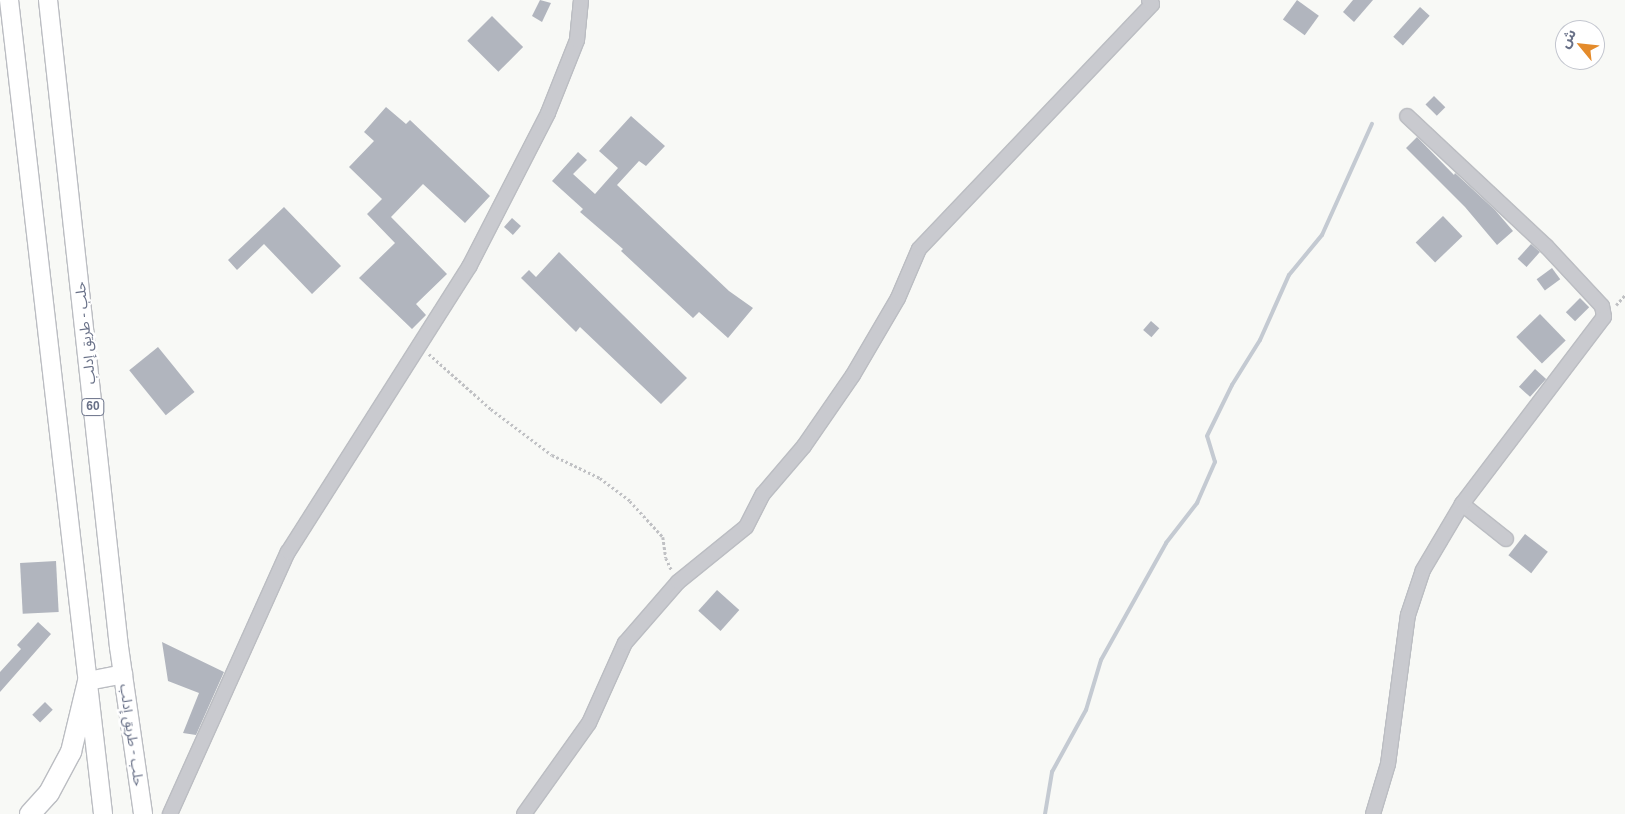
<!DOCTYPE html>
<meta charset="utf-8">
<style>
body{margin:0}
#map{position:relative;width:1625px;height:814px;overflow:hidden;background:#f8f9f6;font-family:Arial,"Noto Sans Arabic",sans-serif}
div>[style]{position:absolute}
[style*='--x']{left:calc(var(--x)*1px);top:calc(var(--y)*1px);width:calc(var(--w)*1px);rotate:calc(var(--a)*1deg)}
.stream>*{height:4px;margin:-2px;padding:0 2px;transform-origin:2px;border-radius:2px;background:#c4cad2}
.building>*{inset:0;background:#b1b5be;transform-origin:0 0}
.path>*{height:2.5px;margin-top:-1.25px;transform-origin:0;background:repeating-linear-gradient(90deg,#c0c1c4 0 2.5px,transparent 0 5px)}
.roads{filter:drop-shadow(1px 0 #bbbdc2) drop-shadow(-1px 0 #bbbdc2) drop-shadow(0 1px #bbbdc2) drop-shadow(0 -1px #bbbdc2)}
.minor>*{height:14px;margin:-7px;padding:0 7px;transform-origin:7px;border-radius:7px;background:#c9cacf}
.major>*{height:18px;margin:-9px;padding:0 9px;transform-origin:9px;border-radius:9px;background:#fff}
.highway>*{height:20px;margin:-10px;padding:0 10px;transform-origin:10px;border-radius:10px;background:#fff}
span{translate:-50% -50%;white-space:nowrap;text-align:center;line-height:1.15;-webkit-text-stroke:5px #fff;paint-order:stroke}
.shield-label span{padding:1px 4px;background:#fff;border:1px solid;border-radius:4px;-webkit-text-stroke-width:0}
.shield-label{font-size:12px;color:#687087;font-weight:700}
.street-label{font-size:14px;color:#687087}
.north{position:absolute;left:1555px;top:20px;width:50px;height:50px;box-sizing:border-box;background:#fff;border:1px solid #c3c6cf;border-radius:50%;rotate:298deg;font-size:14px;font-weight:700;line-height:20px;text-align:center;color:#687087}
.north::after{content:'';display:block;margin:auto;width:18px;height:22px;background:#e48b2b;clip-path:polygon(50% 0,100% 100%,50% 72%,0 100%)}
</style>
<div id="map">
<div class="stream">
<div style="--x:1045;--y:814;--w:43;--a:-80.5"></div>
<div style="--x:1052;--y:772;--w:71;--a:-61.3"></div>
<div style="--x:1086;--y:710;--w:52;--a:-73.3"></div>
<div style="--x:1101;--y:660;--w:134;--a:-60.9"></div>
<div style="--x:1166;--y:543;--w:51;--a:-52.2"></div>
<div style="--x:1197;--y:503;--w:45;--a:-66.3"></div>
<div style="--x:1215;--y:462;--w:27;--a:-107"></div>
<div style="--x:1207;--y:436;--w:57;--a:-63.9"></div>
<div style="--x:1232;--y:385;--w:53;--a:-58.1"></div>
<div style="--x:1260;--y:340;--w:71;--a:-66"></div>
<div style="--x:1289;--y:275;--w:52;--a:-50.5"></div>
<div style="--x:1322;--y:235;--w:122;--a:-65.8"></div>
</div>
<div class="building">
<div style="clip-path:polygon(540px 0,551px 3px,542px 22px,532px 16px)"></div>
<div style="left:1297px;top:0;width:27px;height:24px;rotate:36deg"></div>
<div style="clip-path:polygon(1353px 0,1373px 0,1354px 22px,1343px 12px)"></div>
<div style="left:1420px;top:7px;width:13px;height:40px;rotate:42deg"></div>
<div style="left:492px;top:16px;width:44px;height:35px;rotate:45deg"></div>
<div style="left:1434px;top:96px;width:16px;height:12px;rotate:45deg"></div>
<div style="clip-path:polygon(386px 107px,406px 124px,410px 120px,490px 196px,465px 223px,423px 184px,391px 217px,447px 274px,416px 304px,426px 315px,412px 329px,359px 278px,395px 243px,367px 214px,382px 199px,349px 167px,374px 141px,364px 132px)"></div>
<div style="clip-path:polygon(631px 116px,665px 146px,646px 166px,639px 161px,617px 185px,729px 291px,753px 308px,728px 338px,699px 312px,693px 318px,621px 251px,623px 249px,580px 212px,583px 209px,552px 181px,578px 152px,587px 160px,573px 174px,595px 194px,618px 168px,599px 151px)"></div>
<div style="clip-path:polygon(1417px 137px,1454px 175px,1455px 173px,1495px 210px,1513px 231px,1497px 245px,1465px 207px,1406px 148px)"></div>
<div style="clip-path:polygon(284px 207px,341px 266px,312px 294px,264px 244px,237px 270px,228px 260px)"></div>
<div style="left:1443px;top:216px;width:28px;height:38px;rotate:46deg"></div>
<div style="left:512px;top:218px;width:12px;height:12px;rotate:42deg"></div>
<div style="left:1531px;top:244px;width:12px;height:20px;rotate:42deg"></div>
<div style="clip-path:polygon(559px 252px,687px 378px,661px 404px,580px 327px,576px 332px,521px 278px,529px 270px,536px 277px)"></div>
<div style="left:1552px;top:268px;width:14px;height:19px;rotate:54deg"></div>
<div style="left:1580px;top:298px;width:13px;height:20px;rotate:45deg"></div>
<div style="left:1540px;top:314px;width:37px;height:33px;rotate:46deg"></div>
<div style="left:1151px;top:321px;width:11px;height:12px;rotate:41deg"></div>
<div style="left:158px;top:347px;width:58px;height:37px;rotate:51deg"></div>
<div style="left:1535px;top:369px;width:15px;height:24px;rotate:42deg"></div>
<div style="left:1525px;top:534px;width:29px;height:27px;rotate:38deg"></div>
<div style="left:56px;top:561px;width:51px;height:36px;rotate:87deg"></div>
<div style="left:717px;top:590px;width:30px;height:28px;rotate:42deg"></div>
<div style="clip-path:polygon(38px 622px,51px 634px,0 692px,0 672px,21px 649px,17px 645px)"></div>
<div style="clip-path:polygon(162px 642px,224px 672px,196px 735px,183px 733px,199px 693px,168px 681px)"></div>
<div style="left:45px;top:702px;width:11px;height:18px;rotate:45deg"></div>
</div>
<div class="path">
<div style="--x:1616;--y:305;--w:13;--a:-48"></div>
<div style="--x:429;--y:354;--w:83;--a:41.6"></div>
<div style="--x:491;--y:409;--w:76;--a:37"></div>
<div style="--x:552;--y:455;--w:53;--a:25.6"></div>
<div style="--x:600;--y:478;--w:38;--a:37"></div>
<div style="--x:630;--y:501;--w:49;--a:47.5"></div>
<div style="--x:663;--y:537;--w:21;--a:82"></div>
<div style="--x:666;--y:558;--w:14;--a:65"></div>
</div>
<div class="roads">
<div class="minor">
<div style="--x:1462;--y:504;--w:56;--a:38.5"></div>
<div style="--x:170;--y:814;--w:287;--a:-65.8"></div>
<div style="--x:288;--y:552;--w:338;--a:-57.6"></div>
<div style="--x:469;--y:267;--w:173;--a:-62.8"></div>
<div style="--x:548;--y:113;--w:79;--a:-68.3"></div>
<div style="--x:577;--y:40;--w:40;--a:-84.3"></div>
<div style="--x:524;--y:814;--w:112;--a:-54.5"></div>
<div style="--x:589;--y:723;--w:88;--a:-65.8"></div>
<div style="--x:625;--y:643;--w:81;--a:-49"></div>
<div style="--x:678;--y:582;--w:87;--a:-39"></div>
<div style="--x:746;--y:527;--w:37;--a:-63"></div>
<div style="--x:763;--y:494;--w:63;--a:-49.5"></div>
<div style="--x:804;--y:446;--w:86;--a:-55.4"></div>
<div style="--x:853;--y:375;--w:89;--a:-59.7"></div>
<div style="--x:898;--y:298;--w:53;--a:-66.8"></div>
<div style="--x:919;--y:249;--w:338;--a:-46.4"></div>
<div style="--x:1152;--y:4;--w:5;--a:-127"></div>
<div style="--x:1373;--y:814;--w:52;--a:-73.3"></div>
<div style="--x:1388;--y:764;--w:150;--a:-82.4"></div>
<div style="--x:1408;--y:615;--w:47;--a:-71.6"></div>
<div style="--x:1423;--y:570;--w:77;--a:-59.4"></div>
<div style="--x:1462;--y:504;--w:235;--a:-52.8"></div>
<div style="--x:1604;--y:317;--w:11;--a:-100"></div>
<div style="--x:1602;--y:306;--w:82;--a:-133"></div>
<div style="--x:1546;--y:246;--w:190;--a:-136.9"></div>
</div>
<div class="major">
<div style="--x:9;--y:0;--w:819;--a:83.41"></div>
<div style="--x:48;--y:0;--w:651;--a:83.74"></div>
<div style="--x:119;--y:647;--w:169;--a:81.8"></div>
<div style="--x:88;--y:681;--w:36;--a:-11"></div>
</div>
<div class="highway">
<div style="--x:30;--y:814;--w:28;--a:-48"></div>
<div style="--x:49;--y:793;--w:47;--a:-61.8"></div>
<div style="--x:71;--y:752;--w:73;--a:-76.5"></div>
</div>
</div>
<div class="shield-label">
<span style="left:93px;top:407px">60</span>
</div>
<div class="street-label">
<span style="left:85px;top:333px;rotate:-96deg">حلب - طريق إدلب</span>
<span style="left:132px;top:735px;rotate:82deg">حلب - طريق إدلب</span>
</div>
<div class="north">ش</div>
</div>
